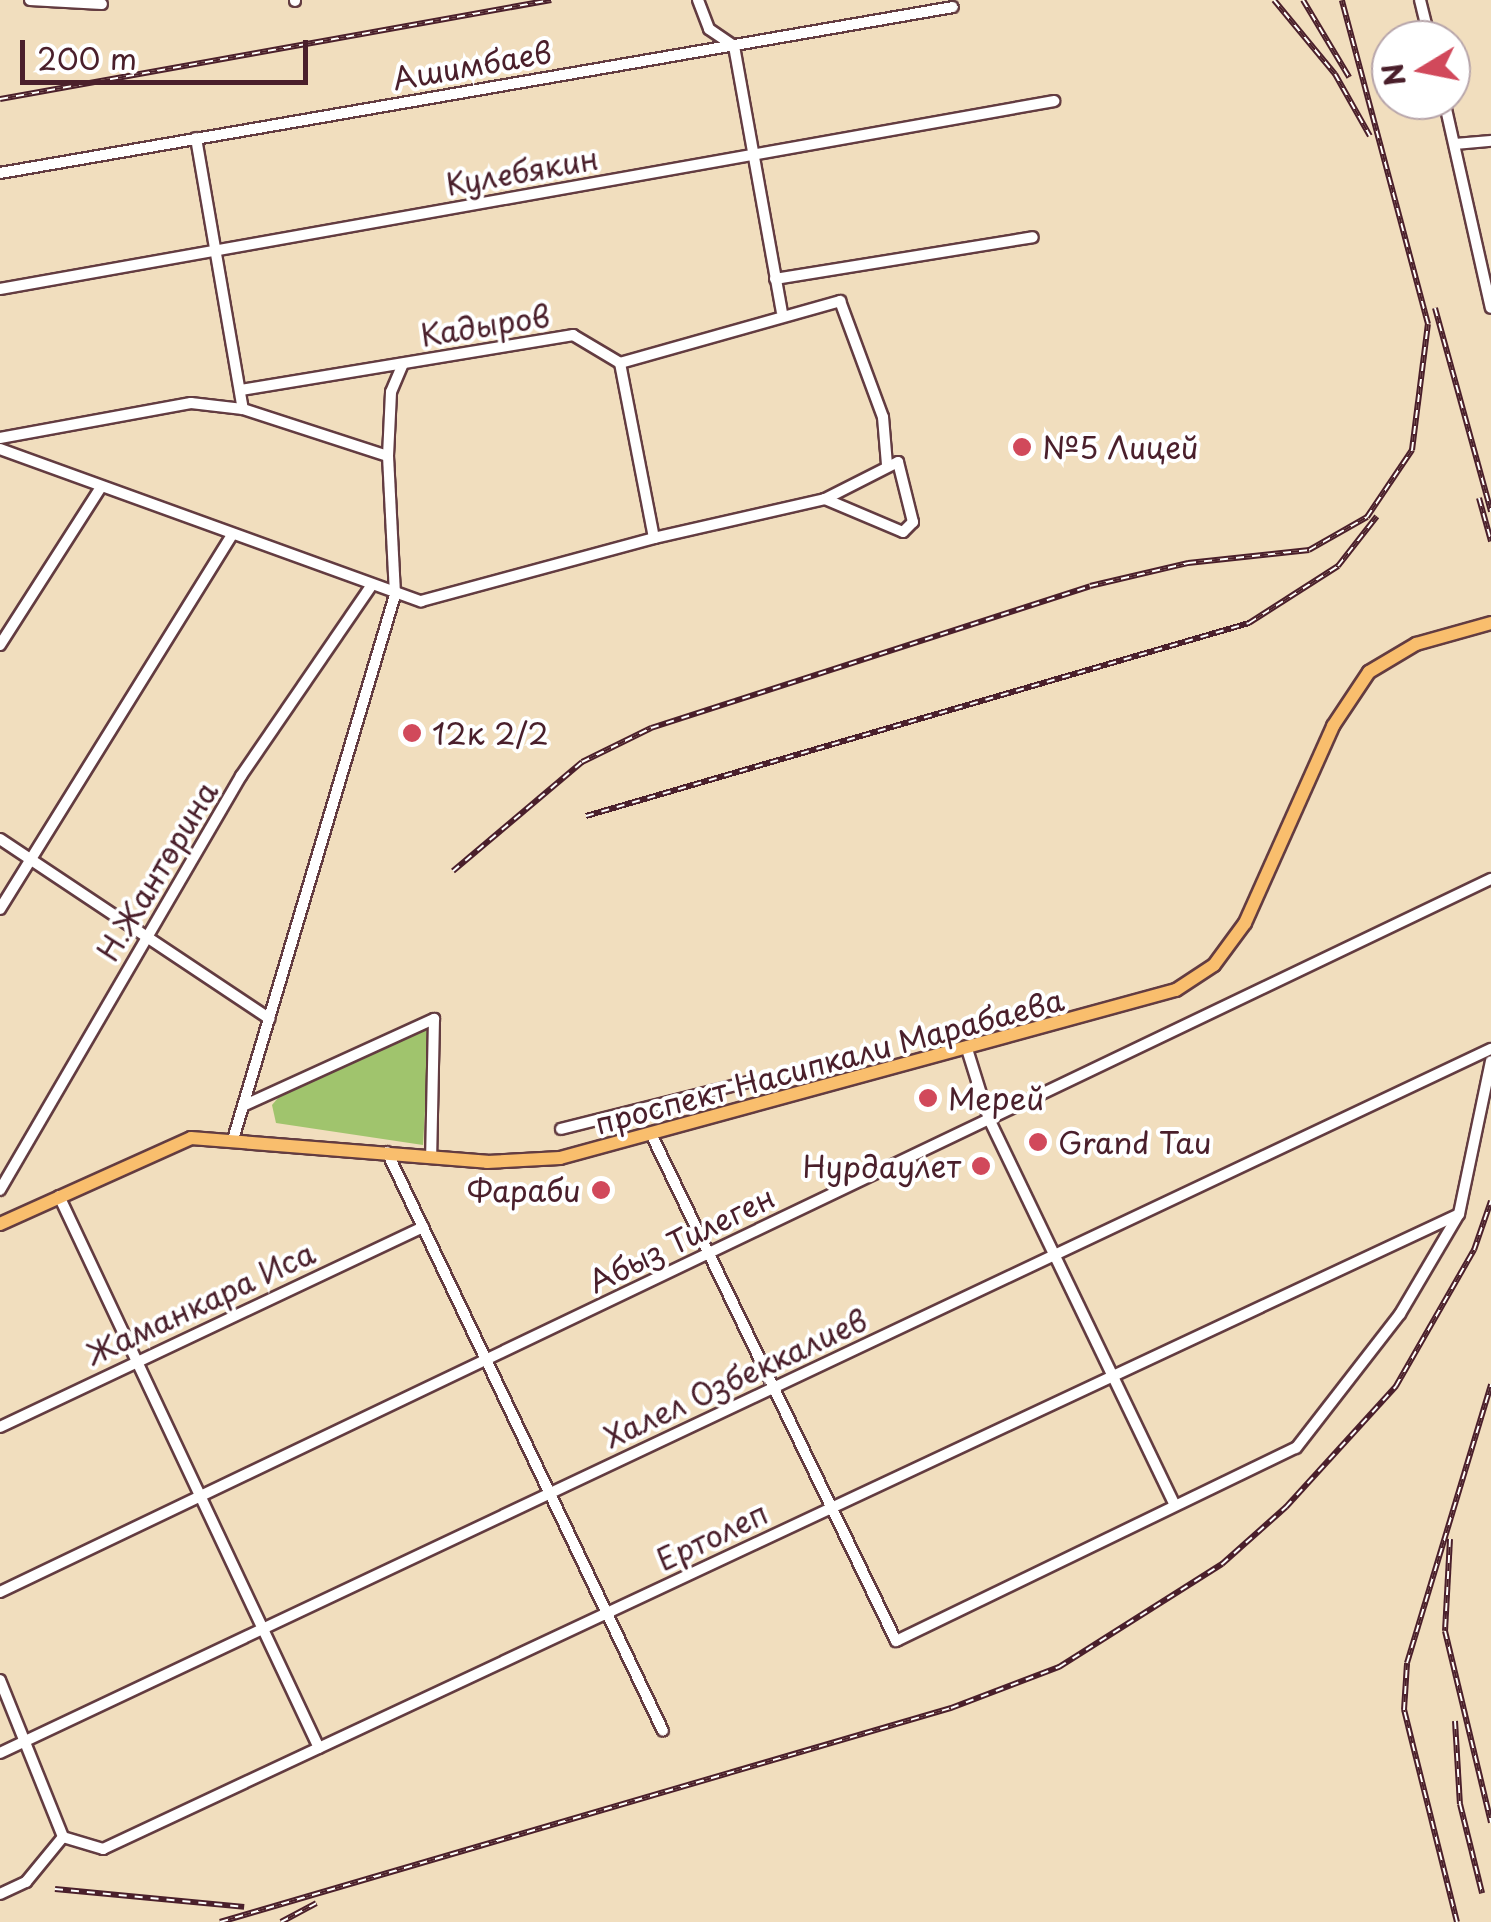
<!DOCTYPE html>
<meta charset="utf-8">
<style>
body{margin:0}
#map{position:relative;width:1491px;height:1922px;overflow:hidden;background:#f1debe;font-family:"Playpen Sans",sans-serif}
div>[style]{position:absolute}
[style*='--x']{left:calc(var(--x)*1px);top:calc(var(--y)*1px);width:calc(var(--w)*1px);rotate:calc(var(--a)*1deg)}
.green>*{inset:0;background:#a0c46d}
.roads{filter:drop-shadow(2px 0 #633c41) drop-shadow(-2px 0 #633c41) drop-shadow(0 2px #633c41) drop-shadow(0 -2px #633c41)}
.minor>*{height:10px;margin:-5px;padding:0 5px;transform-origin:5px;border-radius:5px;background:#fff}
.major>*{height:12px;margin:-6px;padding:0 6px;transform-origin:6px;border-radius:6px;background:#f9be6d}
.rail>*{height:6px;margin-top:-3px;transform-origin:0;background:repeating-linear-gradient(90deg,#fff 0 8px,#4a1f2b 0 16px);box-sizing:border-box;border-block:2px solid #4a1f2b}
.dots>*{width:28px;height:28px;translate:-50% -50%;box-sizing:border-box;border:5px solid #fff;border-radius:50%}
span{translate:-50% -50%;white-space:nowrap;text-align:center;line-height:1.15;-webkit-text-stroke:8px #fff;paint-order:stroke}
.street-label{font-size:30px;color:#4a1f2b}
.poi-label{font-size:30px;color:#4a1f2b}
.left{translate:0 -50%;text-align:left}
.right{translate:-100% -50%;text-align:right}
.north{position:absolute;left:1371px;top:20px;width:100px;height:100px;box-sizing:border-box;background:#fff;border:2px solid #b7a5aa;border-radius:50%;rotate:260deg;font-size:28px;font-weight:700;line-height:40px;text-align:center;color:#4a1f2b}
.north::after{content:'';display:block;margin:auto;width:35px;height:45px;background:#d1495b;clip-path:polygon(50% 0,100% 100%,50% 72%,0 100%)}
.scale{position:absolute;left:20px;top:40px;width:288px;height:45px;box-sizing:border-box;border:5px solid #4a1f2b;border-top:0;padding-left:12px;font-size:30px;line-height:35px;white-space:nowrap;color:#4a1f2b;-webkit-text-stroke:8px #fff;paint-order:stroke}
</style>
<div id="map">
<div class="green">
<div style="clip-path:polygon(430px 1027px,423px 1145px,276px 1123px,272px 1105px,283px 1092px)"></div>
</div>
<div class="roads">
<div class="minor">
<div style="--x:30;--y:0;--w:72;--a:3.2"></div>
<div style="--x:295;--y:0;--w:1;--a:90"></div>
<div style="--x:698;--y:0;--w:31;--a:69"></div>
<div style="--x:709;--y:29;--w:30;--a:34"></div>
<div style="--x:734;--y:46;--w:270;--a:79.8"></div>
<div style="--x:1420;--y:0;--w:41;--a:76"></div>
<div style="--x:1444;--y:100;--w:213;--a:77.3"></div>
<div style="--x:196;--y:138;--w:275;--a:80.2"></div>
<div style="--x:1455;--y:144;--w:36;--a:-5"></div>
<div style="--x:0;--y:173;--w:967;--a:-9.88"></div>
<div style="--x:775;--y:279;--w:261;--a:-9.2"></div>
<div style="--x:0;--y:289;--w:1071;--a:-10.11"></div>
<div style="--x:241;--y:390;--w:337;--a:-9.4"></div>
<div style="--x:573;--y:335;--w:55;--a:30.8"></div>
<div style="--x:620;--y:363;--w:229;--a:-15.7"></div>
<div style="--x:840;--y:301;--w:124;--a:69.7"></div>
<div style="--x:883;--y:417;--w:48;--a:85.2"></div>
<div style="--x:0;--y:438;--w:194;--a:-10.4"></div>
<div style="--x:191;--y:403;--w:52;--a:6.6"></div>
<div style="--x:243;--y:409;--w:152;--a:18"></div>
<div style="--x:388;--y:456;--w:139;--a:87.1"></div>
<div style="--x:395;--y:595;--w:564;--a:106.57"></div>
<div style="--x:0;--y:449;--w:448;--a:19.9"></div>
<div style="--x:421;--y:601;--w:241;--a:-15.1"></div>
<div style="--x:654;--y:538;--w:178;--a:-101"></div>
<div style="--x:388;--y:456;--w:64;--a:-87.3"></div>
<div style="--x:391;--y:392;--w:30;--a:-67"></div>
<div style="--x:654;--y:538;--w:175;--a:-12.8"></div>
<div style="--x:825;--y:499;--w:82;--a:-26.9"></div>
<div style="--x:898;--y:462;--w:62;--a:76"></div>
<div style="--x:913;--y:522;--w:14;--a:135"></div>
<div style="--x:903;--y:532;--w:85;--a:-157.1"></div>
<div style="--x:0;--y:645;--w:188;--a:-57.4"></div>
<div style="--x:0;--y:839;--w:324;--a:33.7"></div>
<div style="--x:0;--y:909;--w:440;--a:-58.2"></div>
<div style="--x:967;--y:1049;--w:73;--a:72.6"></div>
<div style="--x:989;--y:1119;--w:428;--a:64.3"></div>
<div style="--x:245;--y:1105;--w:208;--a:-24.5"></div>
<div style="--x:434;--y:1019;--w:138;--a:91.2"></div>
<div style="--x:561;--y:1129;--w:193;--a:-14.1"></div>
<div style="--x:652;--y:1136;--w:561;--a:64.21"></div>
<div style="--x:896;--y:1641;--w:444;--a:-25.8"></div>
<div style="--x:1296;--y:1448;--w:170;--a:-52.2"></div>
<div style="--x:1400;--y:1314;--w:116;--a:-59.5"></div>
<div style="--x:1459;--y:1214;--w:156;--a:-78.2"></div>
<div style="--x:387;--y:1152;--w:641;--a:64.51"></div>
<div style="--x:0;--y:1190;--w:479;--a:-59.8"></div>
<div style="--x:241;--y:776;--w:230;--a:-55.6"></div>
<div style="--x:59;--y:1196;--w:610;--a:64.78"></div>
<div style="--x:0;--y:1427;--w:468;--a:-25.3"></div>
<div style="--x:0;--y:1592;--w:1653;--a:-25.56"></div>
<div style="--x:0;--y:1680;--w:169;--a:68.1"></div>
<div style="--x:0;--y:1753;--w:1649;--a:-25.28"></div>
<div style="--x:0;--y:1894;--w:29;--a:-25"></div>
<div style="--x:26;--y:1882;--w:58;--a:-50.6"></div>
<div style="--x:63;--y:1837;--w:42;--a:16.7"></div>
<div style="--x:103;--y:1849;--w:1497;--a:-25.09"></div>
</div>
<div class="major">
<div style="--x:0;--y:1224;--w:209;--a:-24.2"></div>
<div style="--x:191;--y:1138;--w:297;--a:4.6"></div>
<div style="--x:487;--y:1162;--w:73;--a:-3.1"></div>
<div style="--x:560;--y:1158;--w:638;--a:-15.26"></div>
<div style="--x:1176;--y:990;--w:45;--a:-33.3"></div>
<div style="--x:1214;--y:965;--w:52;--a:-53.6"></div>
<div style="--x:1245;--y:923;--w:216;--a:-65.9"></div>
<div style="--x:1333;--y:726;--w:65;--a:-56.3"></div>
<div style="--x:1369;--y:672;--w:55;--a:-30.8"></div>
<div style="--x:1416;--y:644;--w:78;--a:-15.6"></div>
</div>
</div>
<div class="rail">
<div style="--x:1274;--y:0;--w:96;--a:50.5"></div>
<div style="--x:1335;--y:74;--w:71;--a:60.6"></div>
<div style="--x:1303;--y:0;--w:90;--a:59.1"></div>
<div style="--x:0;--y:99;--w:560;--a:-10.19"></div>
<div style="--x:1435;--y:308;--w:211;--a:74.6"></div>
<div style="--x:1479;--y:498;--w:45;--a:74.4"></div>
<div style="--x:586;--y:816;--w:691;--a:-16.23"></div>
<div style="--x:1249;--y:623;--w:106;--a:-32.6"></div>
<div style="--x:1338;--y:566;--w:63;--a:-52"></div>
<div style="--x:453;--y:871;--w:169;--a:-40.2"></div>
<div style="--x:582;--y:762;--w:77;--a:-26.2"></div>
<div style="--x:651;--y:728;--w:461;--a:-17.9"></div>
<div style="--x:1090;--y:586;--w:101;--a:-13.2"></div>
<div style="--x:1188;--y:563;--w:122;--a:-6.1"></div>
<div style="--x:1309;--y:550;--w:67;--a:-29.6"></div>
<div style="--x:1367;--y:517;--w:81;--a:-56.1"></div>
<div style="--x:1412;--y:450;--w:127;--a:-82.8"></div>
<div style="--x:1428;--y:324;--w:335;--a:-104.9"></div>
<div style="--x:1450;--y:1539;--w:92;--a:93.1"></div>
<div style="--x:1445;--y:1631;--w:197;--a:76.5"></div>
<div style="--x:1455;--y:1721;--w:83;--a:86.6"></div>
<div style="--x:1460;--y:1804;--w:92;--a:76.1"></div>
<div style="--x:55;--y:1889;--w:190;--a:5.4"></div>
<div style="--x:220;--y:1922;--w:762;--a:-16.32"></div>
<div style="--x:951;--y:1708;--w:116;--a:-20.8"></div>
<div style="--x:1059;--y:1667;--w:193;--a:-32.3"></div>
<div style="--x:1222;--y:1564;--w:86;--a:-41.7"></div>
<div style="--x:1286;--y:1507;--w:164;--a:-47.7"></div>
<div style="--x:1396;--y:1386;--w:157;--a:-60.2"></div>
<div style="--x:1474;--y:1250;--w:52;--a:-70.9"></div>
<div style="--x:281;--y:1922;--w:40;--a:-28"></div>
<div style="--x:1457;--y:1922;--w:219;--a:-104"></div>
<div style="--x:1404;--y:1710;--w:47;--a:-86.3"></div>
<div style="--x:1407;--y:1663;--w:291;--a:-73.2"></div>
</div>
<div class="dots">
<div style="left:1022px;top:447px;background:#d1495b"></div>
<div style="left:412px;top:733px;background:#d1495b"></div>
<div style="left:928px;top:1098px;background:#d1495b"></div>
<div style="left:1038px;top:1142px;background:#d1495b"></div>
<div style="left:981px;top:1166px;background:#d1495b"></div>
<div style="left:601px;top:1190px;background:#d1495b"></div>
</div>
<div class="street-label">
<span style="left:472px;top:65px;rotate:-10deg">Ашимбаев</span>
<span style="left:522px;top:171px;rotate:-10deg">Кулебякин</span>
<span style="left:485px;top:325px;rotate:-9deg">Кадыров</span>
<span style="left:157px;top:871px;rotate:-59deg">Н.Жантөрина</span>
<span style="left:829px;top:1061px;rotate:-15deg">проспект Насипкали Марабаева</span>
<span style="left:681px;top:1239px;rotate:-26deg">Абыз Тилеген</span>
<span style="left:200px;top:1303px;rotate:-25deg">Жаманкара Иса</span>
<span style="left:735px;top:1378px;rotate:-25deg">Халел Озбеккалиев</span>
<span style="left:712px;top:1536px;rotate:-25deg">Ертолеп</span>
</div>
<div class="poi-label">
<span class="left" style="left:1042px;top:447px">№5 Лицей</span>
<span class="left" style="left:432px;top:733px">12к 2/2</span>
<span class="left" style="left:948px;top:1098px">Мерей</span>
<span class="left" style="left:1058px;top:1142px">Grand Tau</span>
<span class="right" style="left:961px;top:1166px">Нурдаулет</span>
<span class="right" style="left:581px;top:1190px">Фараби</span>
</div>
<div class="north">N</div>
<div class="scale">200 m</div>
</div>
